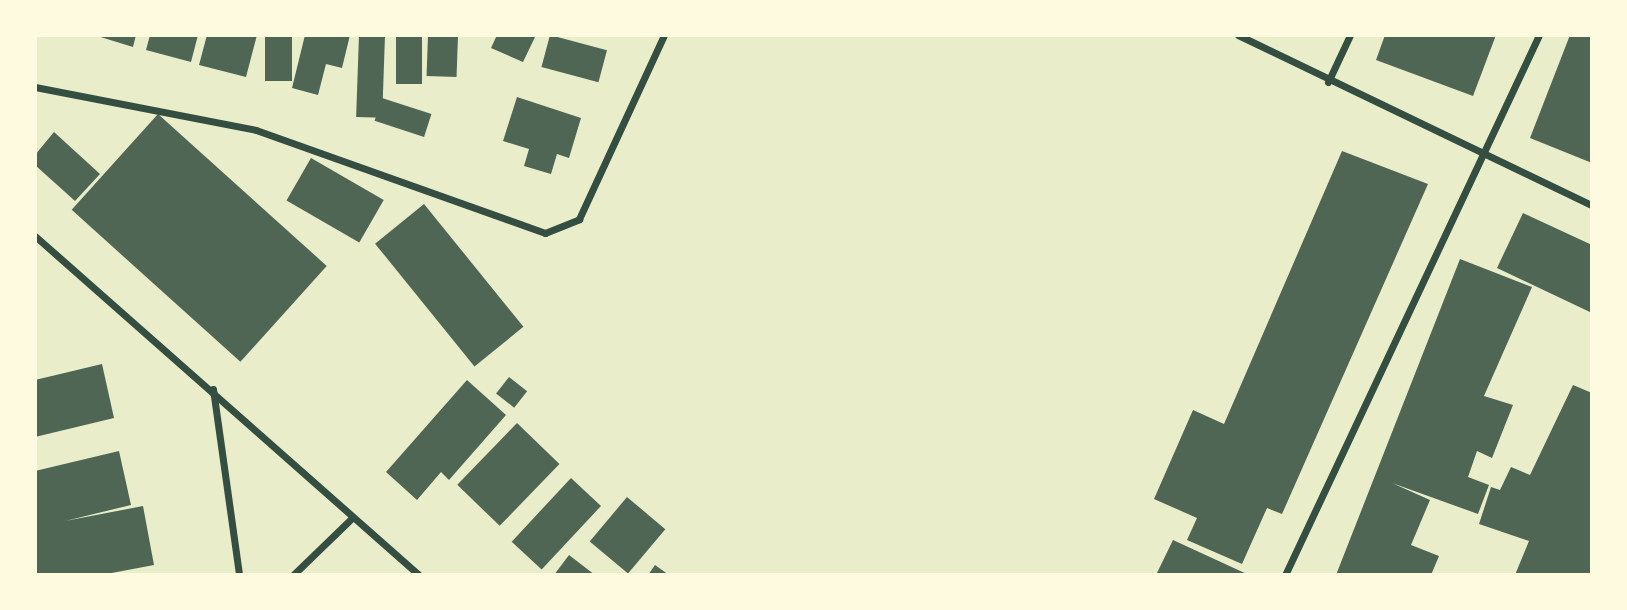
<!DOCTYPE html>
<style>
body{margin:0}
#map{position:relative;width:1627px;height:610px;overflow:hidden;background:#e9edc9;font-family:"PT Serif",serif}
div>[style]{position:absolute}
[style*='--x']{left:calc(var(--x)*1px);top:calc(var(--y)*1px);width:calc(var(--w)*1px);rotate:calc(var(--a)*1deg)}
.building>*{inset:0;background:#4f6655;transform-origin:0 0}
.minor>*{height:7px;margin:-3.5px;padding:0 3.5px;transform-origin:3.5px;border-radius:3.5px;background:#344e41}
span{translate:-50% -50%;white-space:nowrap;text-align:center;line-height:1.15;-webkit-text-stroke:5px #fefae0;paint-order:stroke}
.frame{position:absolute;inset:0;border:37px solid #fefae0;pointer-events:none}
</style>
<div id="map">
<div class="building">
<div style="clip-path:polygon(94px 35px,136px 35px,133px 47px)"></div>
<div style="clip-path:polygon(150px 35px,198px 35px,191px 62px,146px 50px)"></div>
<div style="clip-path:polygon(207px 35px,257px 35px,246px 77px,199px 65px)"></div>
<div style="left:265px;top:35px;width:27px;height:46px"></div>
<div style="clip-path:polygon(305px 35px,350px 35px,342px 68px,326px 64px,318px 95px,292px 88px)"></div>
<div style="left:359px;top:35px;width:26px;height:82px;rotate:2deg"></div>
<div style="left:396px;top:35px;width:26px;height:49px"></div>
<div style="left:428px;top:35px;width:30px;height:41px;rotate:2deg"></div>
<div style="clip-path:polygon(497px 35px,536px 35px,523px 62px,491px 48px)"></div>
<div style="left:550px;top:35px;width:59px;height:33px;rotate:15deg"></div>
<div style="clip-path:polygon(1385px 35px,1496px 35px,1473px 96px,1376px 60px)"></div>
<div style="clip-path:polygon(1570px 35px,1592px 35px,1592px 163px,1530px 138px)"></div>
<div style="clip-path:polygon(517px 97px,581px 118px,569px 158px,557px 154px,551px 174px,524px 166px,529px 149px,503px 141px)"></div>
<div style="left:382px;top:98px;width:52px;height:24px;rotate:18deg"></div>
<div style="left:158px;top:114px;width:227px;height:129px;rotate:42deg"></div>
<div style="clip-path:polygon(54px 132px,100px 174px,75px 201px,35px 165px,35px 155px)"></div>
<div style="clip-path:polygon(1342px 151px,1428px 184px,1282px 514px,1267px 508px,1242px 564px,1187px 540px,1197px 518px,1154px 499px,1193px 410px,1224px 424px)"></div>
<div style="left:311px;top:158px;width:84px;height:49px;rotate:30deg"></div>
<div style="left:424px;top:204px;width:158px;height:63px;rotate:51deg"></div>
<div style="clip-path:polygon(1523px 213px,1592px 245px,1592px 313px,1497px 268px)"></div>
<div style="clip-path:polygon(1460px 259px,1532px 287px,1484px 396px,1513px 405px,1492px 458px,1477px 451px,1468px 477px,1489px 485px,1478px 514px,1392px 483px,1430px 500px,1411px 545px,1439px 556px,1431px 575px,1336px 575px)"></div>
<div style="clip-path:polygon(102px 364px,114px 418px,35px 437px,35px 380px)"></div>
<div style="left:509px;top:377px;width:23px;height:21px;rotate:38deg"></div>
<div style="clip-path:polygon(467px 380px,506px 415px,449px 480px,441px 472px,417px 500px,386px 472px)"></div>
<div style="clip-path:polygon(1573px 385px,1592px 393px,1592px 575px,1515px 575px,1529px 541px,1479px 524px,1491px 487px,1500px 490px,1511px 467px,1530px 475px)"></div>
<div style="left:517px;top:423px;width:59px;height:86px;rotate:44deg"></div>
<div style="clip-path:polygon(119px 451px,131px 505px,65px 521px,143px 506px,154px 565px,101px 575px,35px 575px,35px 471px)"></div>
<div style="left:571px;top:478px;width:41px;height:87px;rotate:43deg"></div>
<div style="left:627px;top:497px;width:50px;height:58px;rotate:40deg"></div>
<div style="clip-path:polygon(1173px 540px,1249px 575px,1156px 575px)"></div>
<div style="clip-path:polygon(569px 555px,595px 575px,554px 575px)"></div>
<div style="clip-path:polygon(655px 565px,669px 575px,648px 575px)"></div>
</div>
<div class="minor">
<div style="--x:1238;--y:35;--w:393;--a:25.7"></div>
<div style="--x:1328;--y:82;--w:52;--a:-64.9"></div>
<div style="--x:35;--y:87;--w:225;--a:11"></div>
<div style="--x:256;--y:130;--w:307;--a:19.6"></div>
<div style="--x:545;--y:233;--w:37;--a:-22"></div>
<div style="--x:579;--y:219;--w:203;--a:-65.2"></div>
<div style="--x:35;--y:236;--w:512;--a:41.44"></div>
<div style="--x:213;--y:389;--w:188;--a:82"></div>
<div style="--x:293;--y:575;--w:83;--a:-44"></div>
<div style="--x:1285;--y:575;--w:597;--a:-64.81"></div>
</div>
<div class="frame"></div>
</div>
